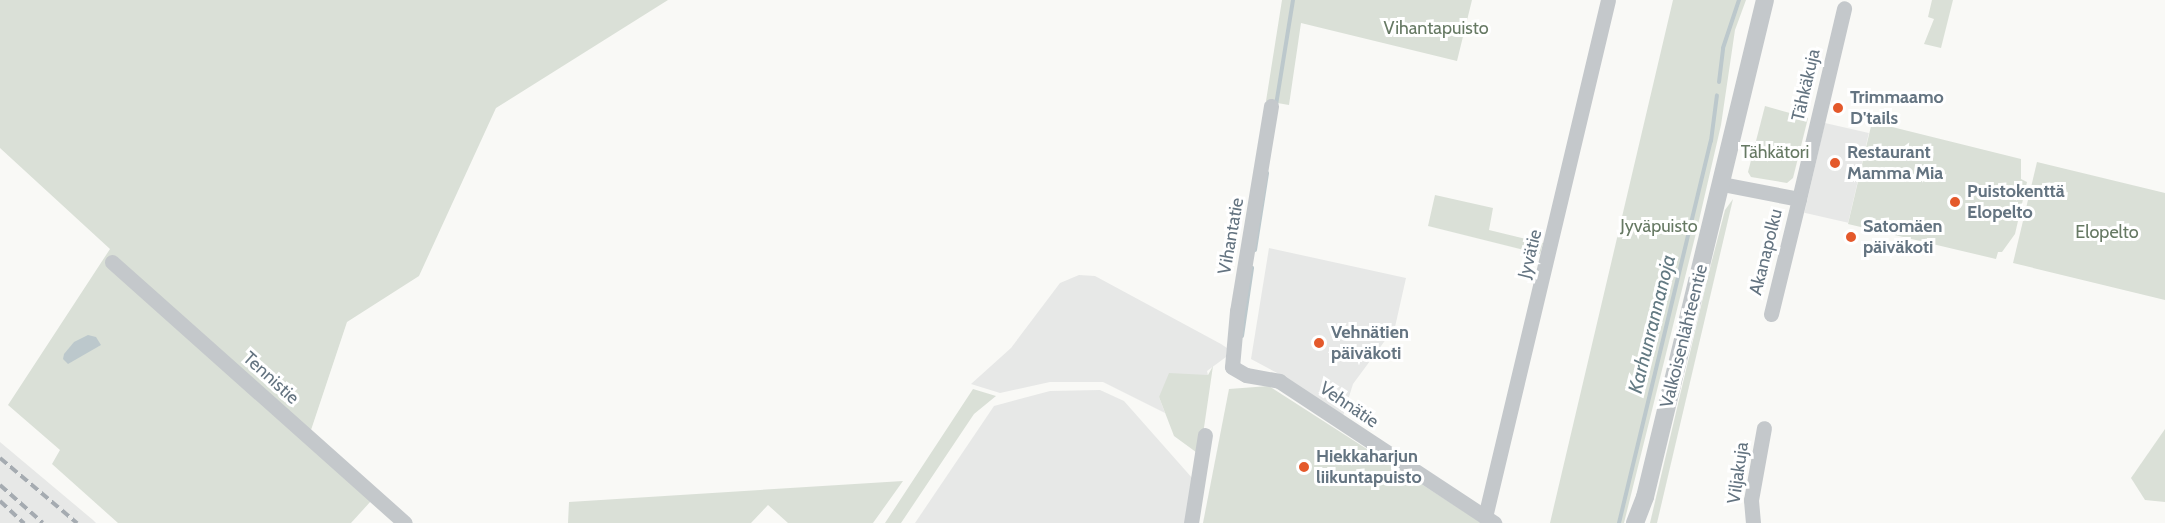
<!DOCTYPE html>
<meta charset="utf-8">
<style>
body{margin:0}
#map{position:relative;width:2165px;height:523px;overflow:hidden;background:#f9f9f6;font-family:Cabin,sans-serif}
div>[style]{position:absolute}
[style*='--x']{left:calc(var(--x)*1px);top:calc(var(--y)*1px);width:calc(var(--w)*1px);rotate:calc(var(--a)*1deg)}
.built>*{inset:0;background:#e7e8e7;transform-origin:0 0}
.green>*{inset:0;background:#dae0d7}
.water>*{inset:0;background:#bcc8cc}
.stream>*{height:4px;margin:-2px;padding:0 2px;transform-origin:2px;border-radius:2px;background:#bcc8cc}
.minor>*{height:15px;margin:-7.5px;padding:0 7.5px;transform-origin:7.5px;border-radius:7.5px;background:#c4c8cb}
.tertiary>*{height:18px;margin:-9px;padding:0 9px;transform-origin:9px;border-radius:9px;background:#c4c8cb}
.rail>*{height:4px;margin-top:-2px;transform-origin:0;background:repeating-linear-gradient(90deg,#a5abb1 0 9px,transparent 0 13.5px)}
.dots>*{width:16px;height:16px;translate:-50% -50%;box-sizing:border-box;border:3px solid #fff;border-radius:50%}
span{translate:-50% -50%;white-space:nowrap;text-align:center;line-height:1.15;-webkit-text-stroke:6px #fff;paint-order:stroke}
.park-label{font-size:18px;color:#667963}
.street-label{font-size:18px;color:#647481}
.poi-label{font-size:18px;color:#647481;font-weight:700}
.left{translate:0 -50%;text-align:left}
.water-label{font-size:20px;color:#637a83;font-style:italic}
</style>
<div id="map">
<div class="built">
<div style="left:1825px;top:123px;width:45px;height:92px;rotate:13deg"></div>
<div style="clip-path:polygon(1269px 248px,1406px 278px,1395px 327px,1353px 384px,1342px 419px,1281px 375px,1251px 359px)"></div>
<div style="clip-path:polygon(1079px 275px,1095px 276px,1221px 344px,1227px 348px,1226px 357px,1207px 371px,1208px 375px,1159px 397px,1165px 413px,1103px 382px,1050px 382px,1000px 393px,971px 384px,1011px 348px,1060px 283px)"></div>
<div style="clip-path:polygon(1100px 390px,1124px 401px,1193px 479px,1186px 523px,915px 523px,994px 406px,1050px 391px)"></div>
<div style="clip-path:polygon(0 442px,93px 520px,96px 523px,0 523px)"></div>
</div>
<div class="green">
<div style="clip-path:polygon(0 0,668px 0,496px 108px,419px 276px,347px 322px,307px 442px,371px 501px,351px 523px,118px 523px,52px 464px,60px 450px,8px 405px,110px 249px,0 148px)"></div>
<div style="clip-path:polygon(1282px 0,1472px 0,1457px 61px,1301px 23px,1289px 105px,1266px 101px)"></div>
<div style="clip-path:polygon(1673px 0,1746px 0,1735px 30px,1721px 125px,1697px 229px,1624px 523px,1550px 523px)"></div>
<div style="clip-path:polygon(1932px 0,1953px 0,1941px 48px,1924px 44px,1934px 19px,1928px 17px)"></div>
<div style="clip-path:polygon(1765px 106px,1808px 118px,1793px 178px,1787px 183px,1751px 177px,1748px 172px)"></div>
<div style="clip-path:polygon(1872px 122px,2021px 159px,2021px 179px,2027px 182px,2015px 234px,2002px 252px,1998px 252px,1996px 259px,1848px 224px)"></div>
<div style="clip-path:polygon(2037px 162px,2165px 193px,2165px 300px,2013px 263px)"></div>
<div style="clip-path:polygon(1435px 195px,1493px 208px,1489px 230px,1543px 243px,1540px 254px,1428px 226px)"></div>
<div style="clip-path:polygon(1733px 199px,1657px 523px,1650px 523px,1709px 272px,1725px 210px)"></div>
<div style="clip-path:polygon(1213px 366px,1200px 455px,1174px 436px,1159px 397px,1169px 373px,1208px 375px)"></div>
<div style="clip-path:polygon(1269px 386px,1482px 523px,1203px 523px,1229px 389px)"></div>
<div style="clip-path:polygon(973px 389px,996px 396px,974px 414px,901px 523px,885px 523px)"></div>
<div style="clip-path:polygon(2165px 429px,2165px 502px,2145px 500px,2131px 478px)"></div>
<div style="clip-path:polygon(903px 481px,873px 523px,788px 523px,768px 505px,751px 523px,568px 523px,569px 502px)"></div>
</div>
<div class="water">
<div style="clip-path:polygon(88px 335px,96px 337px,101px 345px,68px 364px,63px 359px,64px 354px,74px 342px)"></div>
</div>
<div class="stream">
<div style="--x:1719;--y:82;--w:34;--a:-83"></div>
<div style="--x:1723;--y:48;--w:51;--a:-71.6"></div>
<div style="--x:1276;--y:105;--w:106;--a:-80.8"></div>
<div style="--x:1255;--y:250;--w:78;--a:-81.1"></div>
<div style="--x:1242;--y:336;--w:69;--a:-81.6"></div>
<div style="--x:1619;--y:523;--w:393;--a:-76.5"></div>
<div style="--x:1711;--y:141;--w:46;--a:-82.6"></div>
</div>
<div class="minor">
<div style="--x:1271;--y:106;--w:208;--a:99.4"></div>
<div style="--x:1237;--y:311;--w:56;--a:95.1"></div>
<div style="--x:1232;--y:367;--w:16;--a:30"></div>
<div style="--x:1246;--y:375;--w:34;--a:10"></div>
<div style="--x:1279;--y:381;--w:258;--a:33.4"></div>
<div style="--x:1722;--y:184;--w:78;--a:11"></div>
<div style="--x:1799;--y:199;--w:196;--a:-76.7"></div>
<div style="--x:112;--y:262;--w:392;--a:41.7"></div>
<div style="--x:1771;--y:314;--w:118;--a:-76.3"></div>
<div style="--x:1485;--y:517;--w:531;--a:-76.62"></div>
<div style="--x:1191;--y:523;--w:89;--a:-81"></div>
<div style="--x:1753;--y:523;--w:23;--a:-95"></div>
<div style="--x:1751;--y:500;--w:73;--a:-79.8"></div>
</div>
<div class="tertiary">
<div style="--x:1635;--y:523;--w:28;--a:-69"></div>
<div style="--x:1645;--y:497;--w:511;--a:-76.43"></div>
</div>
<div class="rail">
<div style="--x:0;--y:458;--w:101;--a:40.2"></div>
<div style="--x:0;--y:485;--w:57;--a:41.5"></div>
<div style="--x:0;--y:501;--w:33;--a:43"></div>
</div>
<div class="dots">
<div style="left:1838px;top:108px;background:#e4592b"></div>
<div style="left:1835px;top:163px;background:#e4592b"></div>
<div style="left:1955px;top:202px;background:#e4592b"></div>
<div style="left:1851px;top:237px;background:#e4592b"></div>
<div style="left:1319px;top:343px;background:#e4592b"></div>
<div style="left:1304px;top:467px;background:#e4592b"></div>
</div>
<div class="park-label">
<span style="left:1436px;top:28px">Vihantapuisto</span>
<span style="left:1775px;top:152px">Tähkätori</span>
<span style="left:1659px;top:226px">Jyväpuisto</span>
<span style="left:2107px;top:232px">Elopelto</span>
</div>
<div class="street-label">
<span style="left:1806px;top:85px;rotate:-77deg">Tähkäkuja</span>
<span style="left:1231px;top:236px;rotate:-80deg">Vihantatie</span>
<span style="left:1766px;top:252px;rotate:-76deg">Akanapolku</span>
<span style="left:1530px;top:254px;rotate:-76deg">Jyvätie</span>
<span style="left:1684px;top:336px;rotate:-76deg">Valkoisenlähteentie</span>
<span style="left:271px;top:378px;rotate:42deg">Tennistie</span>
<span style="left:1349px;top:405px;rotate:34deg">Vehnätie</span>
<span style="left:1738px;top:473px;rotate:-82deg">Viljakuja</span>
</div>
<div class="poi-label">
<span class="left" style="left:1850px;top:108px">Trimmaamo<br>D'tails</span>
<span class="left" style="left:1847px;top:163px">Restaurant<br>Mamma Mia</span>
<span class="left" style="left:1967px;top:202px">Puistokenttä<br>Elopelto</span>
<span class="left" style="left:1863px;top:237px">Satomäen<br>päiväkoti</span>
<span class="left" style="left:1331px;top:343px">Vehnätien<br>päiväkoti</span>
<span class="left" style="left:1316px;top:467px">Hiekkaharjun<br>liikuntapuisto</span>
</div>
<div class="water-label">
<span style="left:1652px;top:324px;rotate:-76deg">Karhunrannanoja</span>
</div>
</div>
